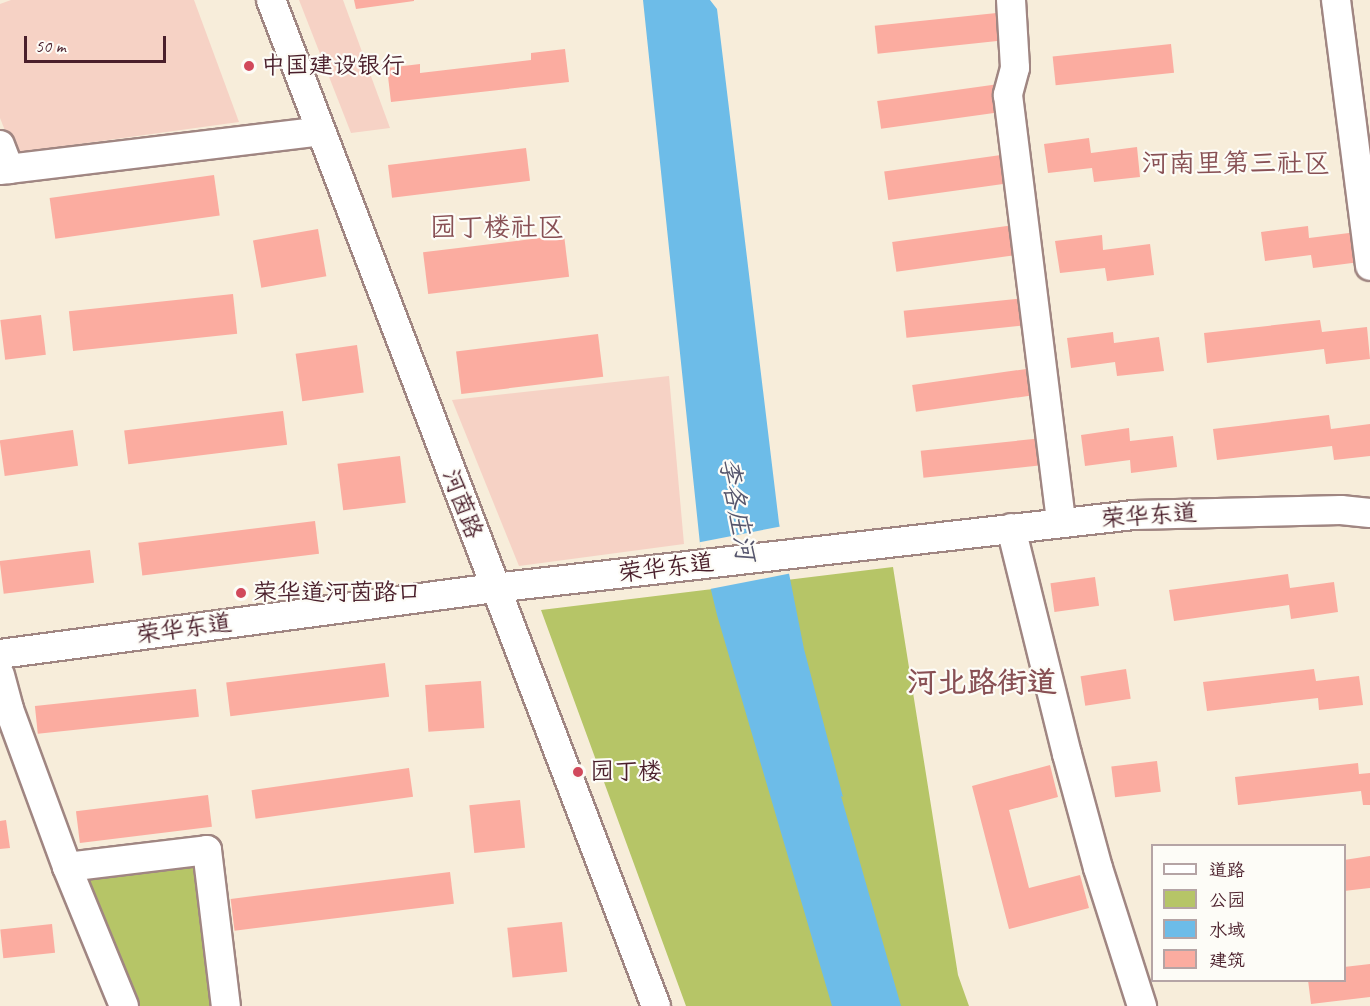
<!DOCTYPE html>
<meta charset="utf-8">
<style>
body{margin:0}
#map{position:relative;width:1370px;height:1006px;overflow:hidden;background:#f7edda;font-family:Caveat,"LXGW WenKai TC",sans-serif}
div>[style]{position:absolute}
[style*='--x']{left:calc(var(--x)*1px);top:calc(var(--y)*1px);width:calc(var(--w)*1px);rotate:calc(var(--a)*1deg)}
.built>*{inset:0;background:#f6d2c5}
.green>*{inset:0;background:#b6c567}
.water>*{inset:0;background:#6dbce8}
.pier>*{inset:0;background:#f7edda;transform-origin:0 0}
.building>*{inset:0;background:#fbaca0;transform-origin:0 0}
.roads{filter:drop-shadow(2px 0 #a08682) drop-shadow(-2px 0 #a08682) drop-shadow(0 2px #a08682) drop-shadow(0 -2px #a08682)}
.minor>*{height:28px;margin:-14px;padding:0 14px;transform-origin:14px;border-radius:14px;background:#fff}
.dots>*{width:16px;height:16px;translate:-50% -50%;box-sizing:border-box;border:3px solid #fdfcf7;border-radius:50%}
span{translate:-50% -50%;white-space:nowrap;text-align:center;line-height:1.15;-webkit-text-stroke:4.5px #fdfcf7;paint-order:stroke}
.poi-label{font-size:24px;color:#4a1f2b}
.left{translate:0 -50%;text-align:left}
.street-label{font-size:24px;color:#4a1f2b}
.water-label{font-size:26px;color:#56566d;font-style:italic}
.quarter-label{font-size:27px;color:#885054}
.district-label{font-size:30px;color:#885054;font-weight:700}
.legend{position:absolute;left:1151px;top:844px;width:195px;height:138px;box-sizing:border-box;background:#fdfcf7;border:2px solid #b5a4a5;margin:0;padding:8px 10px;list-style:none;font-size:18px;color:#4a1f2b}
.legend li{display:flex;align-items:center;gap:12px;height:30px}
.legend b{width:30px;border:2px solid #b5a4a5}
.scale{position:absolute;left:24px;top:36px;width:142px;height:27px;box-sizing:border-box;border:3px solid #4a1f2b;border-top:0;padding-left:8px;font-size:18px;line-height:21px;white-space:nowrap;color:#4a1f2b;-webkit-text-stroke:4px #fdfcf7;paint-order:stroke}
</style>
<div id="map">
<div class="built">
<div style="clip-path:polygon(11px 0,194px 0,239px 122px,14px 153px,0 118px,0 4px)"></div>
<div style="clip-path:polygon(299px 0,343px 0,390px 128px,351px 133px)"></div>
<div style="clip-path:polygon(669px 376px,684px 544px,519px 566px,452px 400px)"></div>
</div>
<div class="green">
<div style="clip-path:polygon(893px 567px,958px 975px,969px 1006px,686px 1006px,541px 610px)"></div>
<div style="clip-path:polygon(199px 861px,217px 1006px,139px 1006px,84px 875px)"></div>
</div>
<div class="water">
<div style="clip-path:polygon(643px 0,710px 0,717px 9px,779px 523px,804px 649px,843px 797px,841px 796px,901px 1006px,832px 1006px,717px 615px,700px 544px)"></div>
</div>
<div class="pier">
<div style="left:783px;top:526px;width:48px;height:85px;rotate:79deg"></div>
</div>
<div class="building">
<div style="clip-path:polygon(354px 0,414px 0,414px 1px,356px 9px)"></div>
<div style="left:1006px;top:12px;width:28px;height:132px;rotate:84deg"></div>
<div style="left:1171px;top:44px;width:29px;height:119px;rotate:84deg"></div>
<div style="clip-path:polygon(565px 49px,569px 82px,391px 102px,387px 68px,420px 64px,420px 73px,531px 60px,531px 53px)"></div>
<div style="left:999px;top:84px;width:28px;height:123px;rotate:82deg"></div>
<div style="clip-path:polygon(1089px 138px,1091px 153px,1137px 147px,1140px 177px,1094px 182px,1092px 168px,1048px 173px,1044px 144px)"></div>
<div style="left:526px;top:148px;width:33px;height:139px;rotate:83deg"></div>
<div style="left:1008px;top:154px;width:29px;height:125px;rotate:82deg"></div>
<div style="left:214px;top:175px;width:41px;height:166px;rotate:82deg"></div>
<div style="left:1014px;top:225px;width:30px;height:123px;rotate:82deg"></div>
<div style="clip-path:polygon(1308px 226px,1309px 238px,1357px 232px,1360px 262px,1313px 268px,1311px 255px,1265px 261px,1261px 232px)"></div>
<div style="left:318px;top:229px;width:48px;height:66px;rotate:80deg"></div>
<div style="left:564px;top:235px;width:42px;height:142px;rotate:83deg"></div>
<div style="clip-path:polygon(1102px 235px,1103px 250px,1150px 244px,1154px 275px,1107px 281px,1105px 268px,1060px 273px,1055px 241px)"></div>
<div style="left:233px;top:294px;width:40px;height:165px;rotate:84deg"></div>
<div style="left:1026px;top:298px;width:27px;height:123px;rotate:84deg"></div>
<div style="left:41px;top:315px;width:40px;height:41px;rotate:83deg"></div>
<div style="clip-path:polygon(1320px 320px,1322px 332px,1367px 327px,1370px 359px,1326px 364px,1324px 349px,1207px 363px,1204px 333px)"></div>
<div style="clip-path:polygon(1113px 332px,1114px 343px,1159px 337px,1164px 371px,1117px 376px,1115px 362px,1071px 368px,1067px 338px)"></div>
<div style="left:598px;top:334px;width:43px;height:143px;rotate:83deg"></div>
<div style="left:357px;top:345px;width:48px;height:62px;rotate:82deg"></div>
<div style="left:1033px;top:368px;width:27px;height:122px;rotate:82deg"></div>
<div style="left:283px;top:411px;width:34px;height:160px;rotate:83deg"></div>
<div style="clip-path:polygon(1329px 415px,1331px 429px,1370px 424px,1370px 456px,1334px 460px,1332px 446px,1217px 460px,1213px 429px)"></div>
<div style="clip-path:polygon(1129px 428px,1130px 441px,1173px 436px,1177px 467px,1131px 473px,1130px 460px,1085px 466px,1081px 435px)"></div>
<div style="left:73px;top:430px;width:36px;height:74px;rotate:82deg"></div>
<div style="left:1043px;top:438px;width:27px;height:123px;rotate:84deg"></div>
<div style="left:400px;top:456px;width:47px;height:63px;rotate:83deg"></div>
<div style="left:315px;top:521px;width:33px;height:178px;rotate:83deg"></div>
<div style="left:90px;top:550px;width:33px;height:91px;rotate:83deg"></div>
<div style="clip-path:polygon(1288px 574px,1290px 588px,1334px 582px,1338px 612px,1291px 619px,1289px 605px,1174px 621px,1169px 590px)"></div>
<div style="left:1095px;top:577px;width:29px;height:45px;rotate:82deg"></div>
<div style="left:385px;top:663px;width:34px;height:160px;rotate:83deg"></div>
<div style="left:1126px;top:669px;width:30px;height:46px;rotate:81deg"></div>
<div style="clip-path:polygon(1314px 669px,1316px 681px,1359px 676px,1363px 705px,1319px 710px,1318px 698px,1207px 711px,1203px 682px)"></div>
<div style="left:481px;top:681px;width:47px;height:56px;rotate:86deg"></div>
<div style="left:196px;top:689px;width:28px;height:162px;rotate:84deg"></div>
<div style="left:1157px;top:761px;width:31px;height:46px;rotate:83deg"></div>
<div style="clip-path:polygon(1358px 763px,1359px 774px,1370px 773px,1370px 805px,1363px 805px,1361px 791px,1238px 805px,1235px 777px)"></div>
<div style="clip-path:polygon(1050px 765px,1058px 797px,1009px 810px,1029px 888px,1080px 875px,1089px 908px,1009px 929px,972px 786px)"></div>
<div style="left:409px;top:768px;width:29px;height:159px;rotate:82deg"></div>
<div style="left:208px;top:795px;width:32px;height:133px;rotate:83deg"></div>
<div style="left:520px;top:800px;width:48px;height:51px;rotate:84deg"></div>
<div style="clip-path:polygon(6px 820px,10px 848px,0 849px,0 821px)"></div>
<div style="clip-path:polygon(1370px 856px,1370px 888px,1344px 891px,1344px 860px)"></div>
<div style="left:450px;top:872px;width:32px;height:221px;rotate:83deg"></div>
<div style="left:562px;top:922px;width:50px;height:55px;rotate:84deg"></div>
<div style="left:52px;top:924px;width:29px;height:52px;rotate:84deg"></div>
<div style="clip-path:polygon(1370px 964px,1370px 997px,1311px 1004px,1308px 980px,1344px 980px,1344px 967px)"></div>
</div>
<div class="roads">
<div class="minor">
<div style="--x:271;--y:0;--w:1077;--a:69.06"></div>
<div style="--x:1011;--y:0;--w:68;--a:86.6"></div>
<div style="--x:1015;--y:68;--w:28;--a:105"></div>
<div style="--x:1008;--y:95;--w:431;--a:82.9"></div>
<div style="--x:1336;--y:0;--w:268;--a:82.7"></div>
<div style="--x:0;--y:145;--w:26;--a:69"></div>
<div style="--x:0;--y:170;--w:322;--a:-6.9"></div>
<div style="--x:1011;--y:528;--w:233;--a:76.1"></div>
<div style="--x:1067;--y:754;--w:118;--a:74.8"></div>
<div style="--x:1098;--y:868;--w:145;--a:72.3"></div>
<div style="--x:0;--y:654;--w:498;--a:-7.6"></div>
<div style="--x:494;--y:588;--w:644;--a:-6.51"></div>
<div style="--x:1134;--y:515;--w:207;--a:-1.4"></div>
<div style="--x:1341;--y:510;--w:29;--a:6"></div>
<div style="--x:0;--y:675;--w:35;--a:75"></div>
<div style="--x:9;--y:709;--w:168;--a:69.8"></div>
<div style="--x:67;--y:867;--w:150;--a:67.7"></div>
<div style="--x:67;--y:867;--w:141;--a:-6.9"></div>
<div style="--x:207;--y:850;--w:157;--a:83.1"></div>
</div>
</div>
<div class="dots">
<div style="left:249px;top:66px;background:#d1495b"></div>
<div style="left:241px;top:593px;background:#d1495b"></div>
<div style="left:578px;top:772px;background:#d1495b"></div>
</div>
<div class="poi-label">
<span class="left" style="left:261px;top:66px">中国建设银行</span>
<span class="left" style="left:253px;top:593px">荣华道河茵路口</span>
<span class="left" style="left:590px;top:772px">园丁楼</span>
</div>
<div class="street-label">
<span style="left:462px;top:504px;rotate:69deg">河茵路</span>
<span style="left:1149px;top:516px;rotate:-4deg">荣华东道</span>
<span style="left:666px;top:568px;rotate:-7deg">荣华东道</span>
<span style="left:184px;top:629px;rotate:-8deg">荣华东道</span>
</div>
<div class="water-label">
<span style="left:737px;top:509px;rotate:80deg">李各庄河</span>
</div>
<div class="quarter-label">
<span style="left:1236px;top:164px">河南里第三社区</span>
<span style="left:497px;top:228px">园丁楼社区</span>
</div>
<div class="district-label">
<span style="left:982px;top:682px">河北路街道</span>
</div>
<ul class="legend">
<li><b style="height:8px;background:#fff"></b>道路</li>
<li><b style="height:16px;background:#b6c567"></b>公园</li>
<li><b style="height:16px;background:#6dbce8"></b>水域</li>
<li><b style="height:16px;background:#fbaca0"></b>建筑</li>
</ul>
<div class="scale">50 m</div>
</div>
